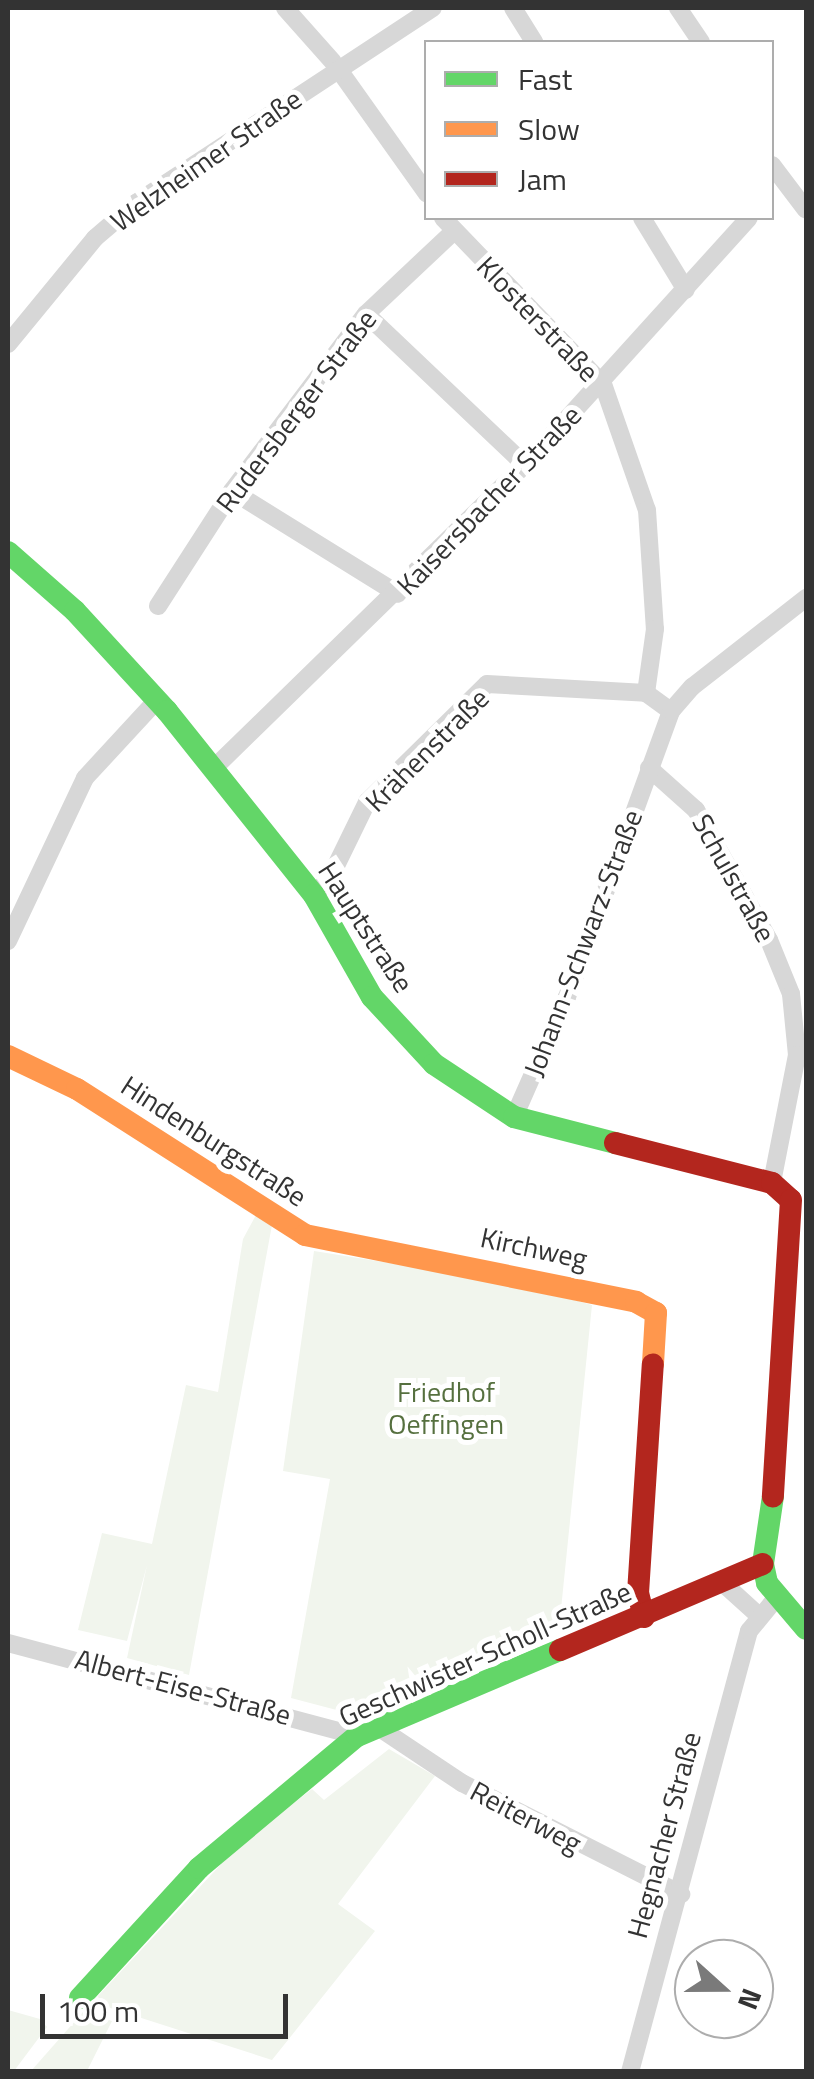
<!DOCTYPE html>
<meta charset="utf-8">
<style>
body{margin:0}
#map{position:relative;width:814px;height:2079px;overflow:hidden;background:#fff;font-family:"Titillium Web",sans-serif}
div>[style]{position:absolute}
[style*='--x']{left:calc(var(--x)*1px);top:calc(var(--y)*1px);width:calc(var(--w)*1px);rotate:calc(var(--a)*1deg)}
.green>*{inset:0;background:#f1f5ed}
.street>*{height:18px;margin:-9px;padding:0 9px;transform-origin:9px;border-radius:9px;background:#d7d7d7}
.fast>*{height:22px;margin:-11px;padding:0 11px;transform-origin:11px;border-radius:11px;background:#63d668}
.slow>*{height:22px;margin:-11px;padding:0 11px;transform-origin:11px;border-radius:11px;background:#ff974d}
.jam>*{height:22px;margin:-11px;padding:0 11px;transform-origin:11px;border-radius:11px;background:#b3261e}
span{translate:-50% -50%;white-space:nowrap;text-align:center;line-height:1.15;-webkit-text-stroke:10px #fff;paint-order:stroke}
.street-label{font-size:28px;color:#333}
.park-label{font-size:28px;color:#56703f}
.frame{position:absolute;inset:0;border:10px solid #333;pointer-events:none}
.legend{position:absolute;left:424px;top:40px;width:350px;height:180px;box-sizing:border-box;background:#fff;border:2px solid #adadad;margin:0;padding:12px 18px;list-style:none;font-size:30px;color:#333}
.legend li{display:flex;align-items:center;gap:20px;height:50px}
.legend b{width:50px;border:2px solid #adadad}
.north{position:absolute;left:674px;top:1939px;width:100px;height:100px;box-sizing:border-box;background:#fff;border:2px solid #adadad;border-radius:50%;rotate:111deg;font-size:28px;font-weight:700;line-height:40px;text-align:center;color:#333}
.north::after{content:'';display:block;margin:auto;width:35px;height:45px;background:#7a7a7a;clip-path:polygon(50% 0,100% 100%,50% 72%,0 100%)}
.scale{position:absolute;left:40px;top:1994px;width:248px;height:45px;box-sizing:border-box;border:5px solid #333;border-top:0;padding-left:12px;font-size:30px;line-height:35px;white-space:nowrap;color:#333;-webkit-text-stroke:8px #fff;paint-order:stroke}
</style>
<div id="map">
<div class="green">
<div style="clip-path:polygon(256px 1215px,272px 1225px,189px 1675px,127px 1658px,147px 1565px,127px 1641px,78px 1630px,102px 1533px,152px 1544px,186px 1385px,218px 1392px,243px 1239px)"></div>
<div style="clip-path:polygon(314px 1251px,509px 1282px,592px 1305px,559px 1629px,348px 1713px,291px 1698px,330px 1479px,283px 1471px)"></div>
<div style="clip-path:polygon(389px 1749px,435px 1776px,338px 1904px,375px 1931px,272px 2060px,101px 2005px,98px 1996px,239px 1845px,312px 1789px,324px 1800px)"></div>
<div style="clip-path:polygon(8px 2010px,40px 2019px,47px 2027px,14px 2071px,8px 2071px)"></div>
<div style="clip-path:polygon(83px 2012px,112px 2021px,87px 2071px,31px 2071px)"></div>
</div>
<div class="street">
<div style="--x:285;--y:8;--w:72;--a:48.4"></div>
<div style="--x:513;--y:8;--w:40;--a:58"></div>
<div style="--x:678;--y:8;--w:41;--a:55.9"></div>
<div style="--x:339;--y:70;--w:152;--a:54.6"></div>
<div style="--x:772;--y:165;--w:56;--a:52.9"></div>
<div style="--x:443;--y:218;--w:231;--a:46.1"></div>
<div style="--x:603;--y:384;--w:133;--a:70.8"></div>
<div style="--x:647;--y:510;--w:119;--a:86.2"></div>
<div style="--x:655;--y:629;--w:65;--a:98"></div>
<div style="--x:646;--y:693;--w:31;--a:36"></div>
<div style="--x:642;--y:218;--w:84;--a:58.6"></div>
<div style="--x:366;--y:314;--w:219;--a:43.5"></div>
<div style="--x:8;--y:344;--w:137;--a:-50.6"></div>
<div style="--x:95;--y:238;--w:54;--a:-40.5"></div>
<div style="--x:136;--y:203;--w:355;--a:-33.3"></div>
<div style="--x:232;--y:491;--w:195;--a:31.8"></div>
<div style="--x:158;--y:606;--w:137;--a:-57.2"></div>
<div style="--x:232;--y:491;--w:222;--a:-52.9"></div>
<div style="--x:366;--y:314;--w:120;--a:-43.3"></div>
<div style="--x:214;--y:768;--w:434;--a:-44.3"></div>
<div style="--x:525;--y:465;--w:333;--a:-47.8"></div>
<div style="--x:649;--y:768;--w:63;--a:41.8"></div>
<div style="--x:696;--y:810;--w:149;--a:60.7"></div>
<div style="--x:769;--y:940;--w:58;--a:67.8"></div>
<div style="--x:791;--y:994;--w:61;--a:84.4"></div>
<div style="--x:797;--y:1055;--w:130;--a:101.1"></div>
<div style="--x:314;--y:895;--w:23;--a:-47"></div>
<div style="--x:330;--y:878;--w:85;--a:-64"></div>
<div style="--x:367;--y:802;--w:168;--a:-44.5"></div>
<div style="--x:487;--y:684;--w:159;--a:3.2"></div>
<div style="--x:8;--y:941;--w:180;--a:-64.7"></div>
<div style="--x:85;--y:778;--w:106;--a:-47.3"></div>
<div style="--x:514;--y:1117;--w:131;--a:-66.2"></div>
<div style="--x:567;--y:997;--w:304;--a:-70"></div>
<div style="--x:671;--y:711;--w:32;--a:-49"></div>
<div style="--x:692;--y:687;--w:145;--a:-38"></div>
<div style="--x:725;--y:1585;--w:43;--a:42.2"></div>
<div style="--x:8;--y:1643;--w:361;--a:14.9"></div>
<div style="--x:378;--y:1727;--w:101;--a:33.7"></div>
<div style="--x:462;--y:1783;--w:246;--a:26.9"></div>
<div style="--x:630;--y:2072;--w:457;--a:-74.9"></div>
<div style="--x:749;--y:1631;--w:44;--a:-50.5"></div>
</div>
<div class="fast">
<div style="--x:8;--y:552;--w:89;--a:41.4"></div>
<div style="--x:75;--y:611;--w:136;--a:47.4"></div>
<div style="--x:167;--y:711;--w:236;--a:51.4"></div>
<div style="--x:314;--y:895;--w:117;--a:60.4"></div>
<div style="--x:372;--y:997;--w:91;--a:47.2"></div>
<div style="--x:434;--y:1064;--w:96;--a:33.5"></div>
<div style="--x:514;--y:1117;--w:104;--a:14.4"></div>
<div style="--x:773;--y:1496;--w:69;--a:98.4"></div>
<div style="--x:763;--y:1564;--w:19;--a:78"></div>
<div style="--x:767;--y:1583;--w:60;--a:49.7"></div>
<div style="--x:80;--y:1998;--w:176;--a:-47.5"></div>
<div style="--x:199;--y:1868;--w:206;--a:-39.9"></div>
<div style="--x:357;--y:1736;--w:220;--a:-23"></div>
</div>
<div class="slow">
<div style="--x:8;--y:1056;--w:76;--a:25.6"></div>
<div style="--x:77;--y:1089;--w:271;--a:32.6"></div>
<div style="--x:305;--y:1235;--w:338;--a:11.4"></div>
<div style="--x:636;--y:1302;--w:23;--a:29"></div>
<div style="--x:656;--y:1313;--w:51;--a:93.4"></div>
</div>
<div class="jam">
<div style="--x:615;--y:1143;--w:162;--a:14.3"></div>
<div style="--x:772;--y:1183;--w:25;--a:42"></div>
<div style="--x:791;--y:1200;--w:297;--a:93.5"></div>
<div style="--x:644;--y:1617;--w:25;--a:-104"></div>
<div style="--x:638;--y:1593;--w:229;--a:-86.3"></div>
<div style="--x:560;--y:1650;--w:220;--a:-23"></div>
</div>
<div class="street-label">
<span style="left:206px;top:160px;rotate:-35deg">Welzheimer Straße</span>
<span style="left:538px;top:319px;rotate:46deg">Klosterstraße</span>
<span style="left:296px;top:411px;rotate:-53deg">Rudersberger Straße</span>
<span style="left:489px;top:500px;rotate:-46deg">Kaisersbacher Straße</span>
<span style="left:427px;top:750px;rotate:-45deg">Krähenstraße</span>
<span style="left:734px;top:878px;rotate:61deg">Schulstraße</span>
<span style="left:366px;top:927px;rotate:57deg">Hauptstraße</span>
<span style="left:583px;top:943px;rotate:-69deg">Johann-Schwarz-Straße</span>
<span style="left:214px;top:1141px;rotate:33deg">Hindenburgstraße</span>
<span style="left:534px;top:1248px;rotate:12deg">Kirchweg</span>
<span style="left:485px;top:1654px;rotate:-24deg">Geschwister-Scholl-Straße</span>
<span style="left:183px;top:1687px;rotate:15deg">Albert-Eise-Straße</span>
<span style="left:526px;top:1817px;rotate:28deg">Reiterweg</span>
<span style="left:664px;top:1835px;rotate:-75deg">Hegnacher Straße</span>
</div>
<div class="park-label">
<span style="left:446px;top:1408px">Friedhof<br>Oeffingen</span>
</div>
<div class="frame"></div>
<ul class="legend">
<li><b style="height:12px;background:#63d668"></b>Fast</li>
<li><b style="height:12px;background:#ff974d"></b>Slow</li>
<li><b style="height:12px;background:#b3261e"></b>Jam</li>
</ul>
<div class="north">N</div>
<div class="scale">100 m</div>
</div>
